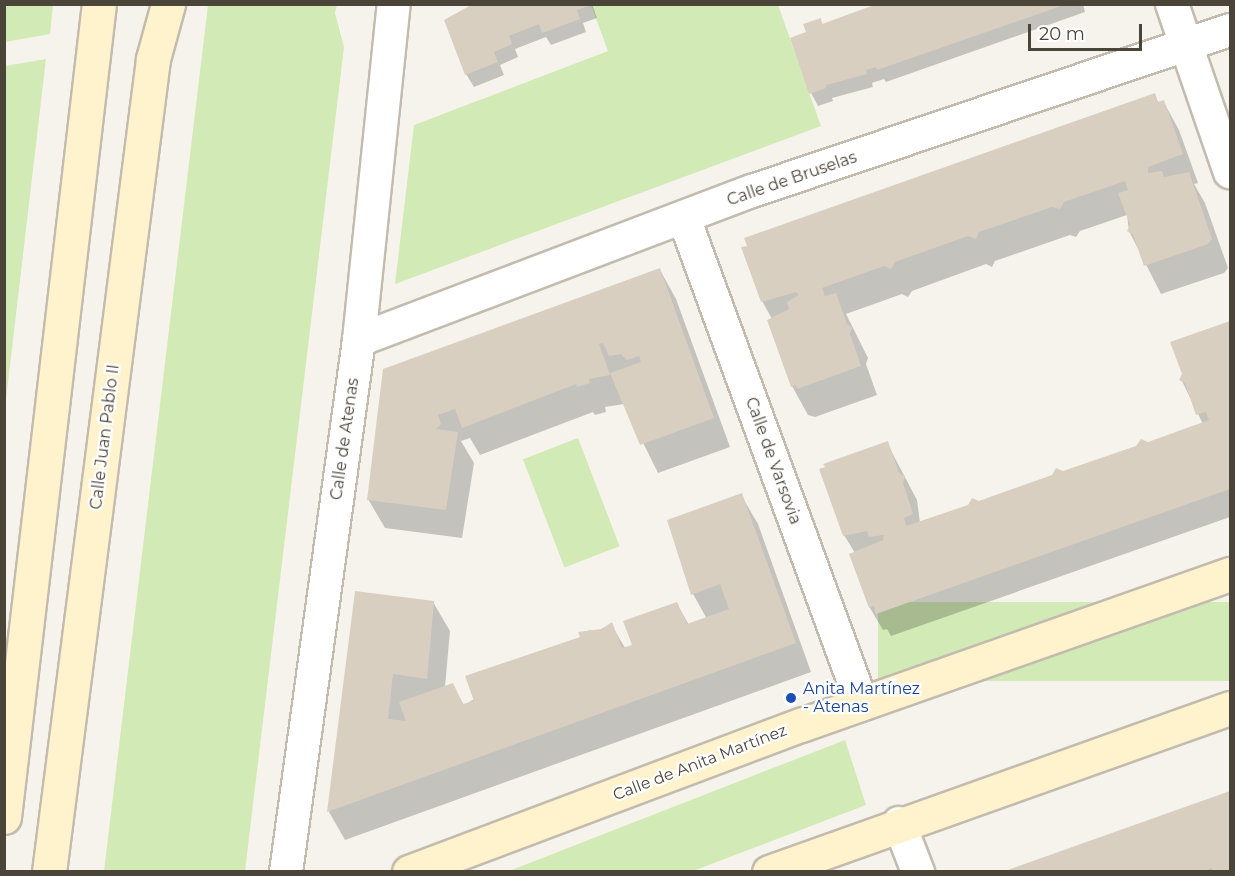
<!DOCTYPE html>
<meta charset="utf-8">
<style>
body{margin:0}
#map{position:relative;width:1235px;height:876px;overflow:hidden;background:#f6f3ec;font-family:Montserrat,sans-serif}
div>[style]{position:absolute}
[style*='--x']{left:calc(var(--x)*1px);top:calc(var(--y)*1px);width:calc(var(--w)*1px);rotate:calc(var(--a)*1deg)}
.green>*{inset:0;background:#d2eab5;transform-origin:0 0}
.shadow>*{inset:0;background:#0003}
.building>*{inset:0;background:#d8cfc1}
.roads{filter:drop-shadow(2px 0 #c2bbae) drop-shadow(-2px 0 #c2bbae) drop-shadow(0 2px #c2bbae) drop-shadow(0 -2px #c2bbae)}
.minor>*{height:32px;margin:-16px;padding:0 16px;transform-origin:16px;border-radius:16px;background:#fff}
.secondary>*{height:33px;margin:-16.5px;padding:0 16.5px;transform-origin:16.5px;border-radius:16.5px;background:#fff3cd}
.dots>*{width:16px;height:16px;translate:-50% -50%;box-sizing:border-box;border:3px solid #fff;border-radius:50%}
span{translate:-50% -50%;white-space:nowrap;text-align:center;line-height:1.15;-webkit-text-stroke:4.5px #fff;paint-order:stroke}
.street-label{font-size:16px;color:#4b4439}
.transit-label{font-size:16px;color:#164399}
.left{translate:0 -50%;text-align:left}
.frame{position:absolute;inset:0;border:6px solid #4b4439;pointer-events:none}
.scale{position:absolute;left:1028px;top:24px;width:114px;height:27px;box-sizing:border-box;border:3px solid #4b4439;border-top:0;padding-left:8px;font-size:18px;line-height:21px;white-space:nowrap;color:#4b4439;-webkit-text-stroke:4px #fff;paint-order:stroke}
</style>
<div id="map">
<div class="green">
<div style="clip-path:polygon(5px 4px,53px 5px,50px 34px,5px 42px)"></div>
<div style="clip-path:polygon(208px 5px,337px 5px,335px 13px,344px 47px,245px 871px,104px 871px)"></div>
<div style="clip-path:polygon(591px 5px,778px 5px,821px 126px,395px 284px,414px 125px,608px 51px)"></div>
<div style="clip-path:polygon(46px 59px,5px 408px,5px 66px)"></div>
<div style="left:578px;top:438px;width:116px;height:59px;rotate:69deg"></div>
<div style="left:1230px;top:602px;width:79px;height:352px;rotate:90deg"></div>
<div style="clip-path:polygon(845px 740px,866px 805px,693px 871px,509px 871px)"></div>
</div>
<div class="shadow">
<div style="clip-path:polygon(477px 4px,592px 4px,597px 18px,583px 23px,586px 32px,551px 45px,546px 37px,515px 49px,518px 57px,500px 65px,504px 75px,474px 87px,466px 74px)"></div>
<div style="clip-path:polygon(882px 4px,1083px 4px,1085px 12px,886px 82px,884px 79px,872px 83px,873px 87px,832px 98px,833px 101px,818px 106px,811px 93px,807px 33px,820px 20px,823px 25px)"></div>
<div style="clip-path:polygon(1154px 95px,1159px 103px,1163px 101px,1179px 130px,1198px 183px,1194px 184px,1205px 203px,1228px 268px,1224px 273px,1161px 294px,1129px 231px,1127px 215px,1080px 231px,1076px 237px,1070px 235px,995px 261px,992px 267px,986px 264px,912px 291px,908px 297px,902px 294px,846px 314px,868px 358px,866px 364px,877px 395px,815px 417px,808px 415px,792px 386px,772px 319px,762px 301px)"></div>
<div style="clip-path:polygon(660px 270px,676px 299px,730px 447px,658px 473px,624px 404px,605px 407px,606px 412px,595px 415px,593px 412px,480px 455px,470px 438px,461px 441px,474px 463px,462px 538px,385px 528px,368px 499px,384px 370px)"></div>
<div style="clip-path:polygon(1230px 322px,1230px 517px,891px 636px,887px 629px,883px 630px,870px 608px,855px 553px,844px 535px,887px 443px,917px 500px,920px 523px,1148px 444px,1203px 424px,1181px 379px,1183px 374px,1172px 343px)"></div>
<div style="clip-path:polygon(741px 495px,758px 524px,811px 672px,345px 840px,329px 812px,357px 593px,433px 602px,450px 631px,445px 687px,452px 685px,464px 705px,582px 637px,580px 633px,591px 630px,593px 633px,611px 624px,625px 648px,634px 646px,677px 604px,689px 625px,707px 619px,693px 594px)"></div>
<div style="clip-path:polygon(1230px 793px,1230px 872px,1005px 872px)"></div>
</div>
<div class="building">
<div style="clip-path:polygon(473px 4px,591px 4px,591px 5px,577px 10px,580px 19px,542px 33px,539px 24px,509px 36px,512px 44px,494px 52px,498px 62px,465px 75px,444px 20px)"></div>
<div style="clip-path:polygon(877px 4px,1064px 4px,1064px 5px,877px 70px,876px 67px,866px 70px,867px 74px,826px 85px,826px 88px,809px 94px,790px 38px,806px 32px,803px 24px,821px 18px,822px 24px)"></div>
<div style="clip-path:polygon(1155px 93px,1158px 102px,1164px 100px,1183px 154px,1148px 167px,1148px 173px,1162px 171px,1164px 177px,1189px 172px,1212px 239px,1208px 244px,1144px 266px,1133px 235px,1127px 231px,1130px 225px,1118px 193px,1128px 190px,1125px 181px,1064px 202px,1060px 209px,1052px 207px,979px 232px,976px 239px,968px 236px,895px 262px,891px 269px,884px 266px,822px 288px,825px 296px,836px 293px,847px 324px,852px 328px,850px 334px,861px 366px,797px 389px,796px 385px,791px 387px,767px 320px,789px 309px,787px 302px,799px 295px,796px 292px,761px 302px,741px 247px,747px 246px,744px 238px)"></div>
<div style="clip-path:polygon(660px 268px,714px 418px,640px 445px,610px 373px,641px 362px,639px 356px,627px 360px,621px 354px,609px 356px,603px 343px,599px 344px,610px 375px,589px 379px,590px 383px,577px 387px,576px 384px,462px 428px,455px 409px,438px 415px,441px 424px,436px 429px,458px 432px,446px 510px,367px 500px,383px 369px)"></div>
<div style="clip-path:polygon(1230px 321px,1230px 489px,876px 614px,874px 606px,869px 608px,849px 554px,883px 540px,884px 535px,869px 537px,867px 531px,843px 536px,819px 469px,825px 467px,823px 464px,888px 441px,899px 473px,905px 476px,903px 483px,913px 514px,904px 518px,906px 526px,968px 505px,972px 498px,979px 501px,1052px 475px,1056px 468px,1063px 471px,1136px 446px,1141px 439px,1148px 442px,1209px 420px,1206px 412px,1196px 415px,1185px 383px,1179px 380px,1182px 374px,1170px 342px)"></div>
<div style="clip-path:polygon(742px 493px,796px 643px,327px 812px,355px 591px,434px 601px,427px 679px,393px 674px,388px 719px,406px 721px,399px 702px,453px 683px,463px 704px,474px 701px,465px 676px,580px 637px,578px 632px,602px 629px,612px 622px,622px 648px,632px 645px,623px 621px,677px 602px,687px 624px,729px 609px,720px 584px,691px 595px,667px 520px)"></div>
<div style="clip-path:polygon(1230px 791px,1230px 872px,1213px 872px,1212px 868px,1201px 872px,1002px 872px)"></div>
</div>
<div class="roads">
<div class="minor">
<div style="--x:1172;--y:4;--w:178;--a:71"></div>
<div style="--x:684;--y:218;--w:518;--a:69.88"></div>
<div style="--x:359;--y:340;--w:420;--a:-20.8"></div>
<div style="--x:752;--y:191;--w:504;--a:-18.61"></div>
<div style="--x:899;--y:823;--w:53;--a:68.8"></div>
<div style="--x:286;--y:872;--w:537;--a:-82.19"></div>
<div style="--x:359;--y:340;--w:338;--a:-84.1"></div>
</div>
<div class="secondary">
<div style="--x:4;--y:817;--w:819;--a:-83.34"></div>
<div style="--x:49;--y:872;--w:820;--a:-82.71"></div>
<div style="--x:153;--y:59;--w:57;--a:-74.7"></div>
<div style="--x:409;--y:872;--w:419;--a:-20.6"></div>
<div style="--x:801;--y:725;--w:455;--a:-19.4"></div>
<div style="--x:769;--y:872;--w:489;--a:-19.6"></div>
</div>
</div>
<div class="dots">
<div style="left:791px;top:698px;background:#1a4fb4"></div>
</div>
<div class="street-label">
<span style="left:792px;top:179px;rotate:-19deg">Calle de Bruselas</span>
<span style="left:105px;top:437px;rotate:-83deg">Calle Juan Pablo II</span>
<span style="left:345px;top:439px;rotate:-82deg">Calle de Atenas</span>
<span style="left:773px;top:461px;rotate:70deg">Calle de Varsovia</span>
<span style="left:700px;top:763px;rotate:-21deg">Calle de Anita Martínez</span>
</div>
<div class="transit-label">
<span class="left" style="left:803px;top:698px">Anita Martínez<br>- Atenas</span>
</div>
<div class="frame"></div>
<div class="scale">20 m</div>
</div>
